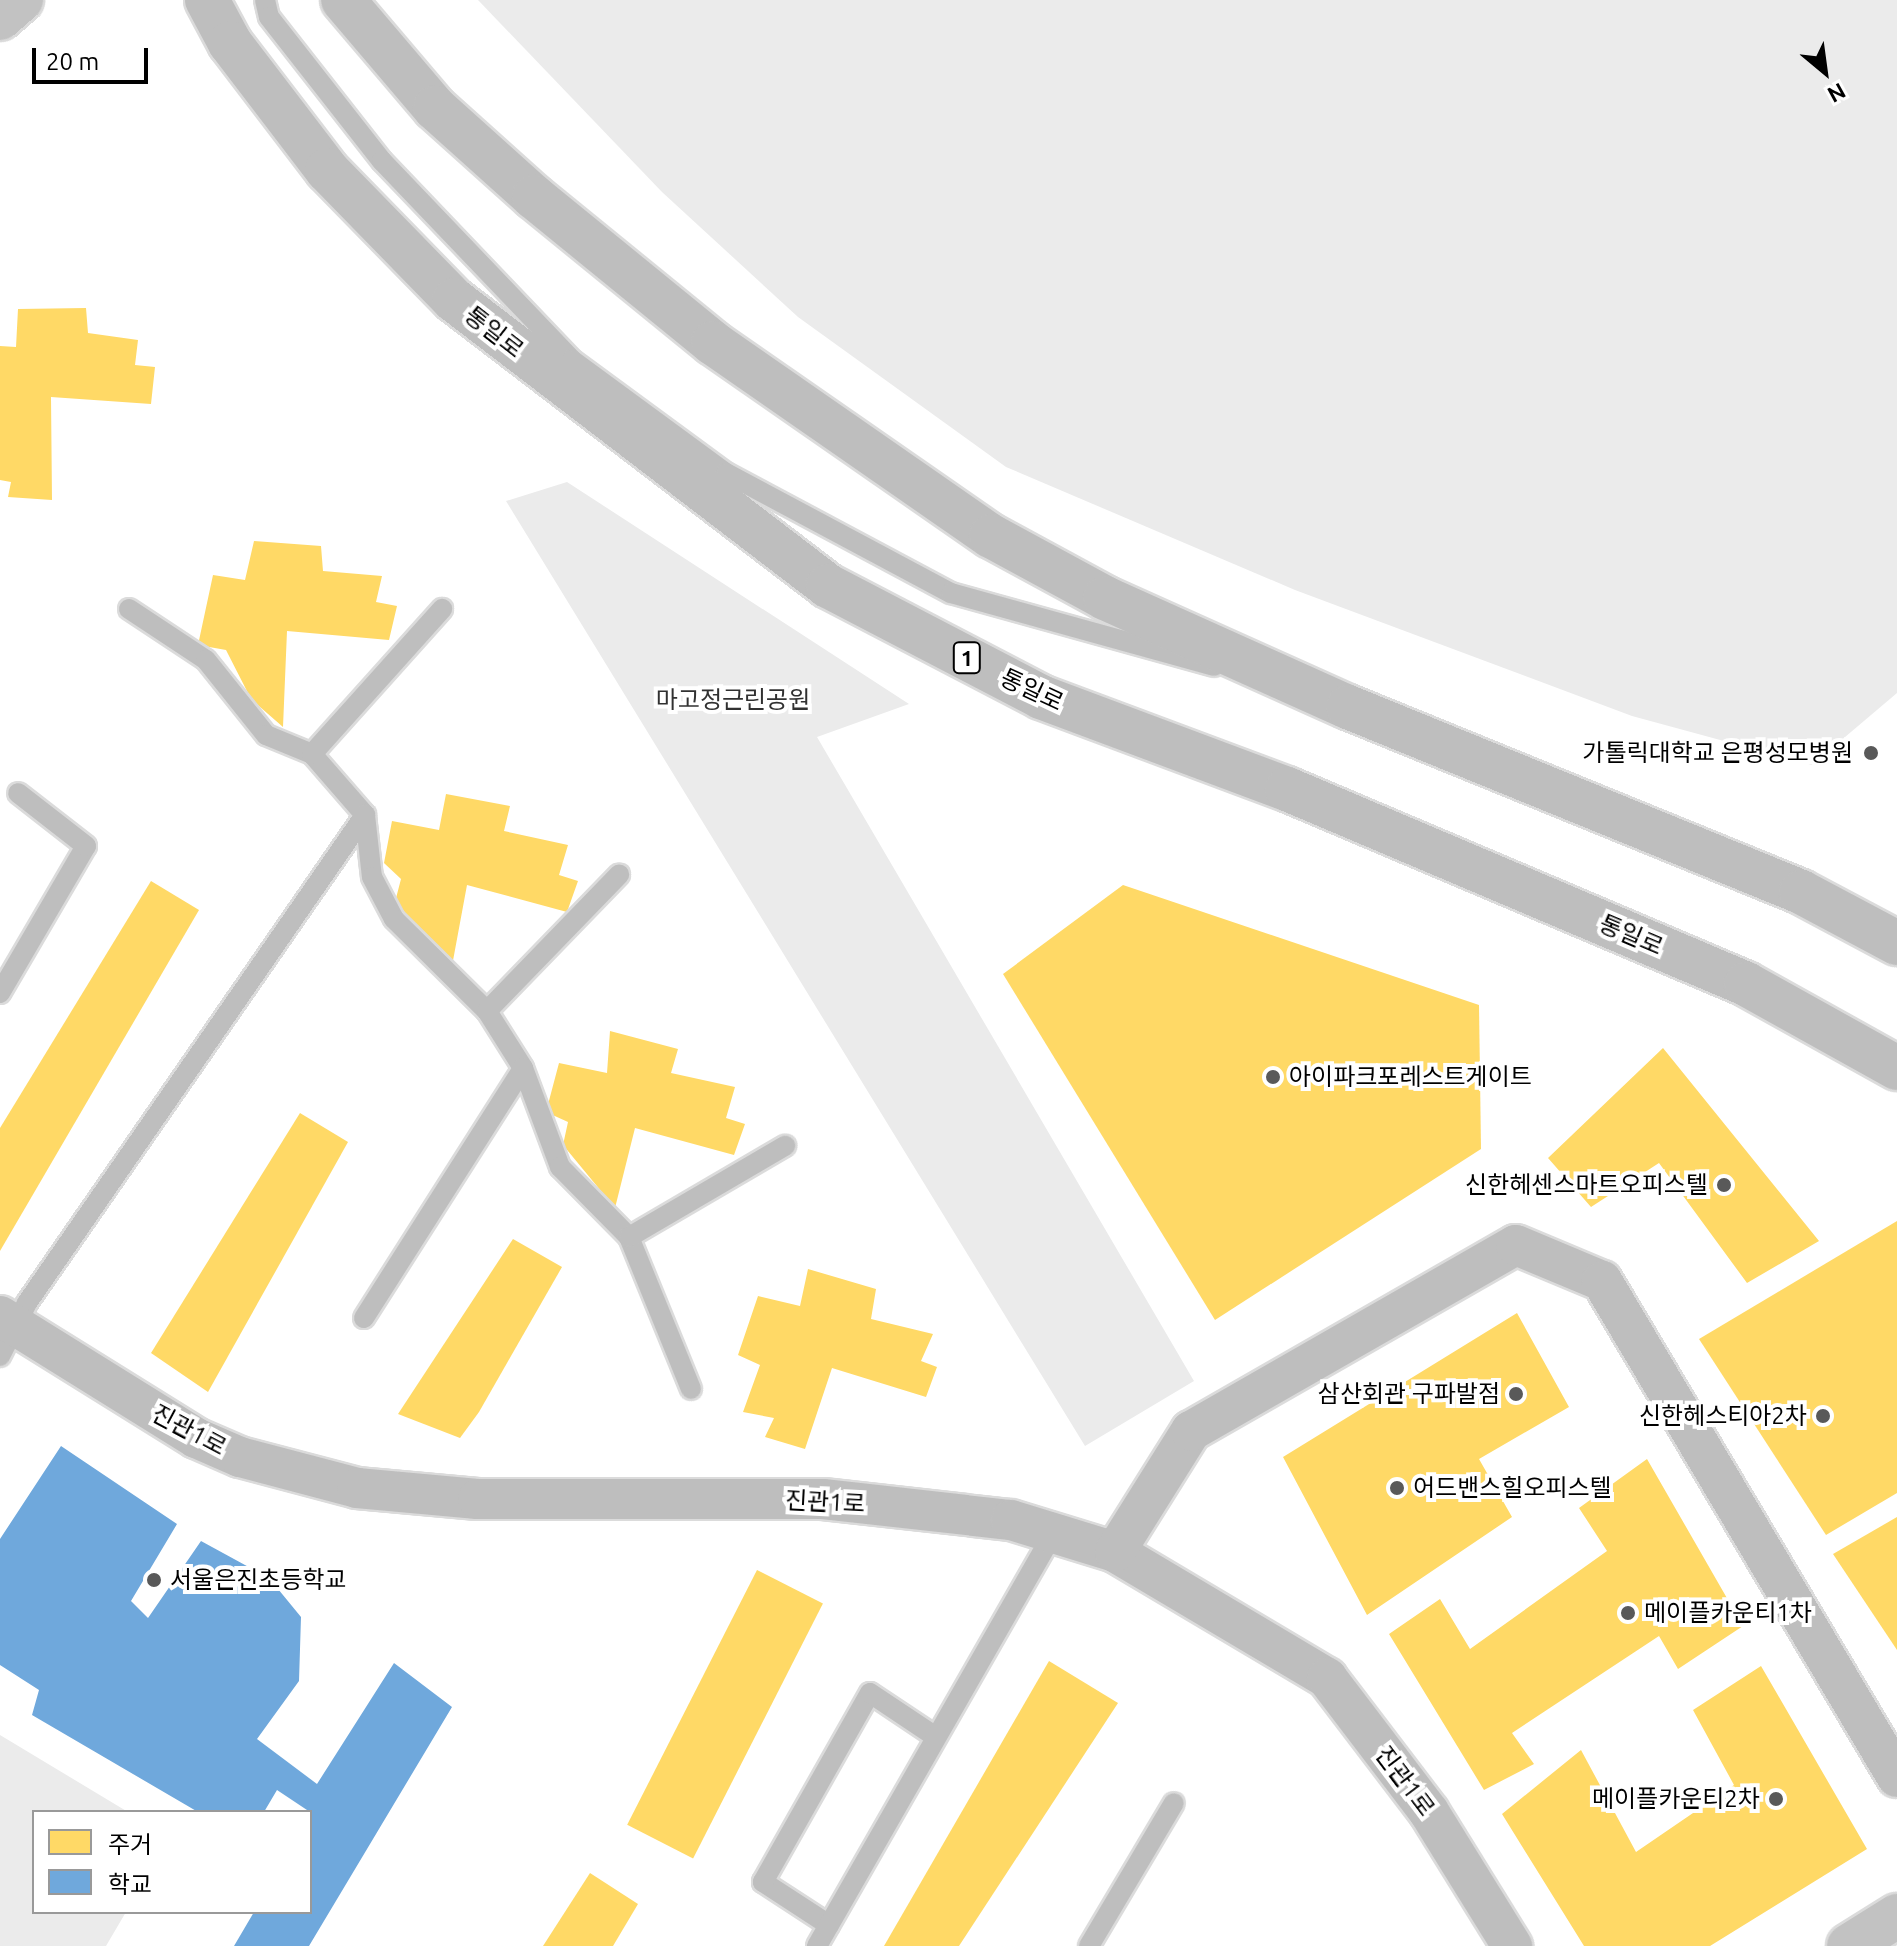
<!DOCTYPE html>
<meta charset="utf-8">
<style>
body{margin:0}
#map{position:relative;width:1897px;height:1946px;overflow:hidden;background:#fff;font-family:Ubuntu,"Noto Sans KR",sans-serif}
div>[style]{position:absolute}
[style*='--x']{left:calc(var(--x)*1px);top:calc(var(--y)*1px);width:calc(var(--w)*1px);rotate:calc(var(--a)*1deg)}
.green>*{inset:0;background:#ebebeb}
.homes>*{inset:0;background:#ffd966;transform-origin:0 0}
.schools>*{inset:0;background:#6fa8dc}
.roads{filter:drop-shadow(2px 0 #dbdbdb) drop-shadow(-2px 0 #dbdbdb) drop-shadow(0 2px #dbdbdb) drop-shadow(0 -2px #dbdbdb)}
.lane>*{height:20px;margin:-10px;padding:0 10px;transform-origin:10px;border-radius:10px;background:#bebebe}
.street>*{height:40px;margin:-20px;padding:0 20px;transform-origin:20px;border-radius:20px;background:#bebebe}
.secondary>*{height:44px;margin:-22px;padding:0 22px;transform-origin:22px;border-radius:22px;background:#c2c2c2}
.primary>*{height:44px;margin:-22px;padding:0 22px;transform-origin:22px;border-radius:22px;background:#bebebe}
.dots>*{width:22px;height:22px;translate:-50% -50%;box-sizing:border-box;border:4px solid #fff;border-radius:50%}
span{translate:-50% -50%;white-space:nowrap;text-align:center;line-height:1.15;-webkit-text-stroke:8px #fff;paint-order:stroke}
.shield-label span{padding:2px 6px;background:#fff;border:2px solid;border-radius:6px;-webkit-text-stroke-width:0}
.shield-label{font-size:22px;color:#000;font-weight:700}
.street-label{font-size:24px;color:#000}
.park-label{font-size:24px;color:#313131}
.poi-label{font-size:24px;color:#000}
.right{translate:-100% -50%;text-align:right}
.left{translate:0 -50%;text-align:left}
.legend{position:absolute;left:32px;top:1810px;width:280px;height:104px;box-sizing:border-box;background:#fff;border:2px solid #999;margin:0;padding:10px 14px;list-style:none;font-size:24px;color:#000}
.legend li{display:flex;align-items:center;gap:16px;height:40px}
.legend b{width:40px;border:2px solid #999}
.north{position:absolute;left:1785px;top:32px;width:80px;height:80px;-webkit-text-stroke:6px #fff;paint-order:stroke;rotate:151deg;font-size:22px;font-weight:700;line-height:32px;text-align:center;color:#000}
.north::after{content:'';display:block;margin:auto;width:28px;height:36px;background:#000;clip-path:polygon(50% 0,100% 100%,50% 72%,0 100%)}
.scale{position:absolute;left:32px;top:48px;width:116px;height:36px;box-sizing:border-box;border:4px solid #000;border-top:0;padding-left:10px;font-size:24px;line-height:28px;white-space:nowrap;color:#000;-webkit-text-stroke:6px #fff;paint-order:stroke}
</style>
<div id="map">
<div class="green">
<div style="clip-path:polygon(478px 0,1897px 0,1897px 693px,1812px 765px,1632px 716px,1295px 590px,1006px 467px,798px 317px,662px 192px)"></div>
<div style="clip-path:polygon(567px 482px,909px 704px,817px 737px,1194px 1381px,1085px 1446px,506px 501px)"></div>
<div style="clip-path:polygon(0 1735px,128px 1812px,34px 1812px,34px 1912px,126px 1912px,106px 1946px,0 1946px)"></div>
</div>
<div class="homes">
<div style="clip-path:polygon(86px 308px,88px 333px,138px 340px,135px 365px,155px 367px,151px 404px,51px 397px,52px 500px,8px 497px,11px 482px,0 480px,0 346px,16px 347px,18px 309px)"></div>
<div style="clip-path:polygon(254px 541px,321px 546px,323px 571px,382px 576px,376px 602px,397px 606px,389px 640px,287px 631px,283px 727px,251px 699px,226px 650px,198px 645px,213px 575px,245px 580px)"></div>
<div style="clip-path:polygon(446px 794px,510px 806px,504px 831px,568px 845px,559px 875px,578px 881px,567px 912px,467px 885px,452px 966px,395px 902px,401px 879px,384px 863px,392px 821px,439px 830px)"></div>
<div style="clip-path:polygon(151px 881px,199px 910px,0 1251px,0 1128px)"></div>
<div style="clip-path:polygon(1123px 885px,1479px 1005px,1481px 1149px,1215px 1320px,1003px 974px)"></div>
<div style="clip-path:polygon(610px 1031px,678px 1049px,671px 1073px,735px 1087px,726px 1118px,745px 1124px,734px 1155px,635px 1128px,615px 1208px,563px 1145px,568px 1122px,546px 1112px,559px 1063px,607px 1073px)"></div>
<div style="clip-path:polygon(1663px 1048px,1819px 1241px,1747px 1283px,1659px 1163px,1591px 1207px,1548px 1158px)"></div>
<div style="clip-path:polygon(300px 1113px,348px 1142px,208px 1392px,151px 1353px)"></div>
<div style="clip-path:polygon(1897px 1221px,1897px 1493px,1826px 1535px,1699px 1339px)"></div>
<div style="clip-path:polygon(513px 1239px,562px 1267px,479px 1412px,460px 1438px,398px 1414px)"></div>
<div style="clip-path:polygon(808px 1269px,876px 1289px,871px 1319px,933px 1334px,921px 1361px,937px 1367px,926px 1397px,832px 1368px,805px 1449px,765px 1437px,774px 1418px,743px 1412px,760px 1365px,738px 1355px,758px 1296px,800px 1306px)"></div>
<div style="clip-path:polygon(1517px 1313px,1569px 1407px,1479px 1459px,1512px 1517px,1367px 1615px,1283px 1457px)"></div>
<div style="clip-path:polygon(1647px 1459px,1743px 1626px,1678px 1669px,1659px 1636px,1512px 1733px,1534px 1764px,1484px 1790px,1389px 1634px,1440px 1599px,1470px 1649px,1607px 1551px,1579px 1508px)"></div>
<div style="clip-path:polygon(1897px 1517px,1897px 1650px,1833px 1554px)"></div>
<div style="left:757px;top:1570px;width:74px;height:286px;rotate:27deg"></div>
<div style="clip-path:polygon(1049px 1661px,1118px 1703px,959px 1946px,884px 1946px)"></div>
<div style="clip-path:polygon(1761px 1666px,1867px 1849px,1710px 1946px,1584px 1946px,1502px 1814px,1581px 1750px,1636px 1852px,1734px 1785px,1693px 1710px)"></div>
<div style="clip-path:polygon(590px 1873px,638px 1904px,613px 1946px,543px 1946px)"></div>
</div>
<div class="schools">
<div style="clip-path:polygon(61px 1446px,177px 1524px,131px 1601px,148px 1618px,201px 1541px,269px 1578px,301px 1617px,299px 1681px,257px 1739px,317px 1784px,394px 1663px,452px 1707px,309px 1946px,234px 1946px,254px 1912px,310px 1912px,310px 1812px,277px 1790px,264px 1812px,198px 1812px,32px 1715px,39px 1690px,0 1665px,0 1539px)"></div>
</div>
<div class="roads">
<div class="lane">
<div style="--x:265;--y:0;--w:17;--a:77"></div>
<div style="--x:269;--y:17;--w:183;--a:51.9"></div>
<div style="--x:382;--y:161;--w:275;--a:46.3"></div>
<div style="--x:572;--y:360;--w:191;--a:36.3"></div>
<div style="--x:726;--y:473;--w:255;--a:28.1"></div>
<div style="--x:951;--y:593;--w:273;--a:15.5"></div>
<div style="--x:129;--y:609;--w:92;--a:33.5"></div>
<div style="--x:206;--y:660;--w:96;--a:51.3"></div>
<div style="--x:266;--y:735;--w:50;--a:22.4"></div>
<div style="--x:312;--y:754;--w:81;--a:49"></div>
<div style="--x:365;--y:815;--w:62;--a:83.6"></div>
<div style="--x:372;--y:877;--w:47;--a:62.4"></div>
<div style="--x:394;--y:919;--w:131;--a:44.7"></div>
<div style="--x:487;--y:1011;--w:67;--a:57.7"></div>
<div style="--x:523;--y:1068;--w:106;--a:69.5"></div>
<div style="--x:560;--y:1167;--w:98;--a:45.4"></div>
<div style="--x:629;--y:1237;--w:164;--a:67.8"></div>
<div style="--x:312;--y:754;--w:195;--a:-48.1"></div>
<div style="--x:0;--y:993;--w:170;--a:-59.7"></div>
<div style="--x:86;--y:846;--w:86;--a:-142.1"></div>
<div style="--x:487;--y:1011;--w:190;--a:-45.9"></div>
<div style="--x:629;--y:1237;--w:181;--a:-30.3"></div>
<div style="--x:364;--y:1318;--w:296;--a:-57.5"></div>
<div style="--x:0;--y:1356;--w:59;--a:-63"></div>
<div style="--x:27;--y:1303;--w:594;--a:-55.29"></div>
<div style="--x:829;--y:1925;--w:79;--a:-146.9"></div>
<div style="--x:763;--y:1882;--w:217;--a:-60.5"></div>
<div style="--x:870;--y:1693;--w:79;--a:33.7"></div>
<div style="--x:817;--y:1946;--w:479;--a:-60.2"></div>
<div style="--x:1089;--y:1946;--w:166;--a:-59.3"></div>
</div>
<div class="street">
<div style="--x:0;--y:1316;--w:231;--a:31.9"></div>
<div style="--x:196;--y:1438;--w:48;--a:23.4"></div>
<div style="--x:240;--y:1457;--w:121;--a:14.8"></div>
<div style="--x:357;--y:1488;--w:121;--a:5.2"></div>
<div style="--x:478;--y:1499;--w:345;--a:0"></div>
<div style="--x:823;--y:1499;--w:189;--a:6.4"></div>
<div style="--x:1011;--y:1520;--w:109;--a:17.1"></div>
<div style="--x:1115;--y:1552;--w:247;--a:30.7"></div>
<div style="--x:1327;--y:1678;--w:168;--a:52.7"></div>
<div style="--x:1429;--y:1812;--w:158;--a:58.2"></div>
<div style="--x:1115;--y:1552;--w:143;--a:-57.9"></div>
<div style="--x:1191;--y:1431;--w:374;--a:-29.8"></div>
<div style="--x:1516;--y:1245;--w:93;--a:22.7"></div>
<div style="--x:1602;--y:1281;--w:577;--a:59.26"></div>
</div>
<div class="secondary">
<div style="--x:0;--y:18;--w:28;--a:-41"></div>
<div style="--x:1849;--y:1946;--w:57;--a:-32"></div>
</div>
<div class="primary">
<div style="--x:207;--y:0;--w:49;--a:61.9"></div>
<div style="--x:230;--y:43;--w:160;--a:52.6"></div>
<div style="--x:327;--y:170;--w:182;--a:45.7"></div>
<div style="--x:454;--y:300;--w:471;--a:37.4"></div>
<div style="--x:828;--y:586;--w:240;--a:27.5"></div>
<div style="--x:1041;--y:697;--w:263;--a:20.5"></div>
<div style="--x:1287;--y:789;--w:499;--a:23"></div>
<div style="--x:1746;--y:984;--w:173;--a:29.1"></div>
<div style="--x:343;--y:0;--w:142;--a:49.6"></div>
<div style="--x:435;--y:108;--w:133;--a:42"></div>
<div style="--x:534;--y:197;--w:231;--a:39.2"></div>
<div style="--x:713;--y:343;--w:338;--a:34.8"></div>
<div style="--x:991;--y:536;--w:130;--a:28.5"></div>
<div style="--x:1105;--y:598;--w:266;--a:24.2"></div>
<div style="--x:1348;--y:707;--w:489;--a:22.2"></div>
<div style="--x:1801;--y:892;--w:109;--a:28"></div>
</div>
</div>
<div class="dots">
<div style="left:1871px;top:753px;background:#595959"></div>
<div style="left:1273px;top:1077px;background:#595959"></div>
<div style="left:1724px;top:1185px;background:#595959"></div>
<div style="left:1516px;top:1394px;background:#595959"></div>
<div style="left:1823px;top:1416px;background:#595959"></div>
<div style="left:1397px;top:1488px;background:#595959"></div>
<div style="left:154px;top:1580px;background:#595959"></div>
<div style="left:1628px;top:1613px;background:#595959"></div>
<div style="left:1776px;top:1799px;background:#595959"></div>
</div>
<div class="shield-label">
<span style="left:967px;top:658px">1</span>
</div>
<div class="street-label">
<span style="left:494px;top:332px;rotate:38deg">통일로</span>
<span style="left:1032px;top:690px;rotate:25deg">통일로</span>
<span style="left:1631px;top:935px;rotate:23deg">통일로</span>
<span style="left:189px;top:1430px;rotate:28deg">진관1로</span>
<span style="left:825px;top:1502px;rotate:3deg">진관1로</span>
<span style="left:1405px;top:1781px;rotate:53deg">진관1로</span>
</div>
<div class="park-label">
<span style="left:733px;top:700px">마고정근린공원</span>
</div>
<div class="poi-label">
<span class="right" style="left:1853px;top:753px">가톨릭대학교 은평성모병원</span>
<span class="left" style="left:1289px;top:1077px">아이파크포레스트게이트</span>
<span class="right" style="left:1708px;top:1185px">신한헤센스마트오피스텔</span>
<span class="right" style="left:1500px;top:1394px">삼산회관 구파발점</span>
<span class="right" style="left:1807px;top:1416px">신한헤스티아2차</span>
<span class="left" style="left:1413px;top:1488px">어드밴스힐오피스텔</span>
<span class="left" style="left:170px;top:1580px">서울은진초등학교</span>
<span class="left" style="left:1644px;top:1613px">메이플카운티1차</span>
<span class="right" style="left:1760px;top:1799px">메이플카운티2차</span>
</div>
<ul class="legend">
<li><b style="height:22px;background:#ffd966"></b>주거</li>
<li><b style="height:22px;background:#6fa8dc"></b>학교</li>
</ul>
<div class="north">N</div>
<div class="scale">20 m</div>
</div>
